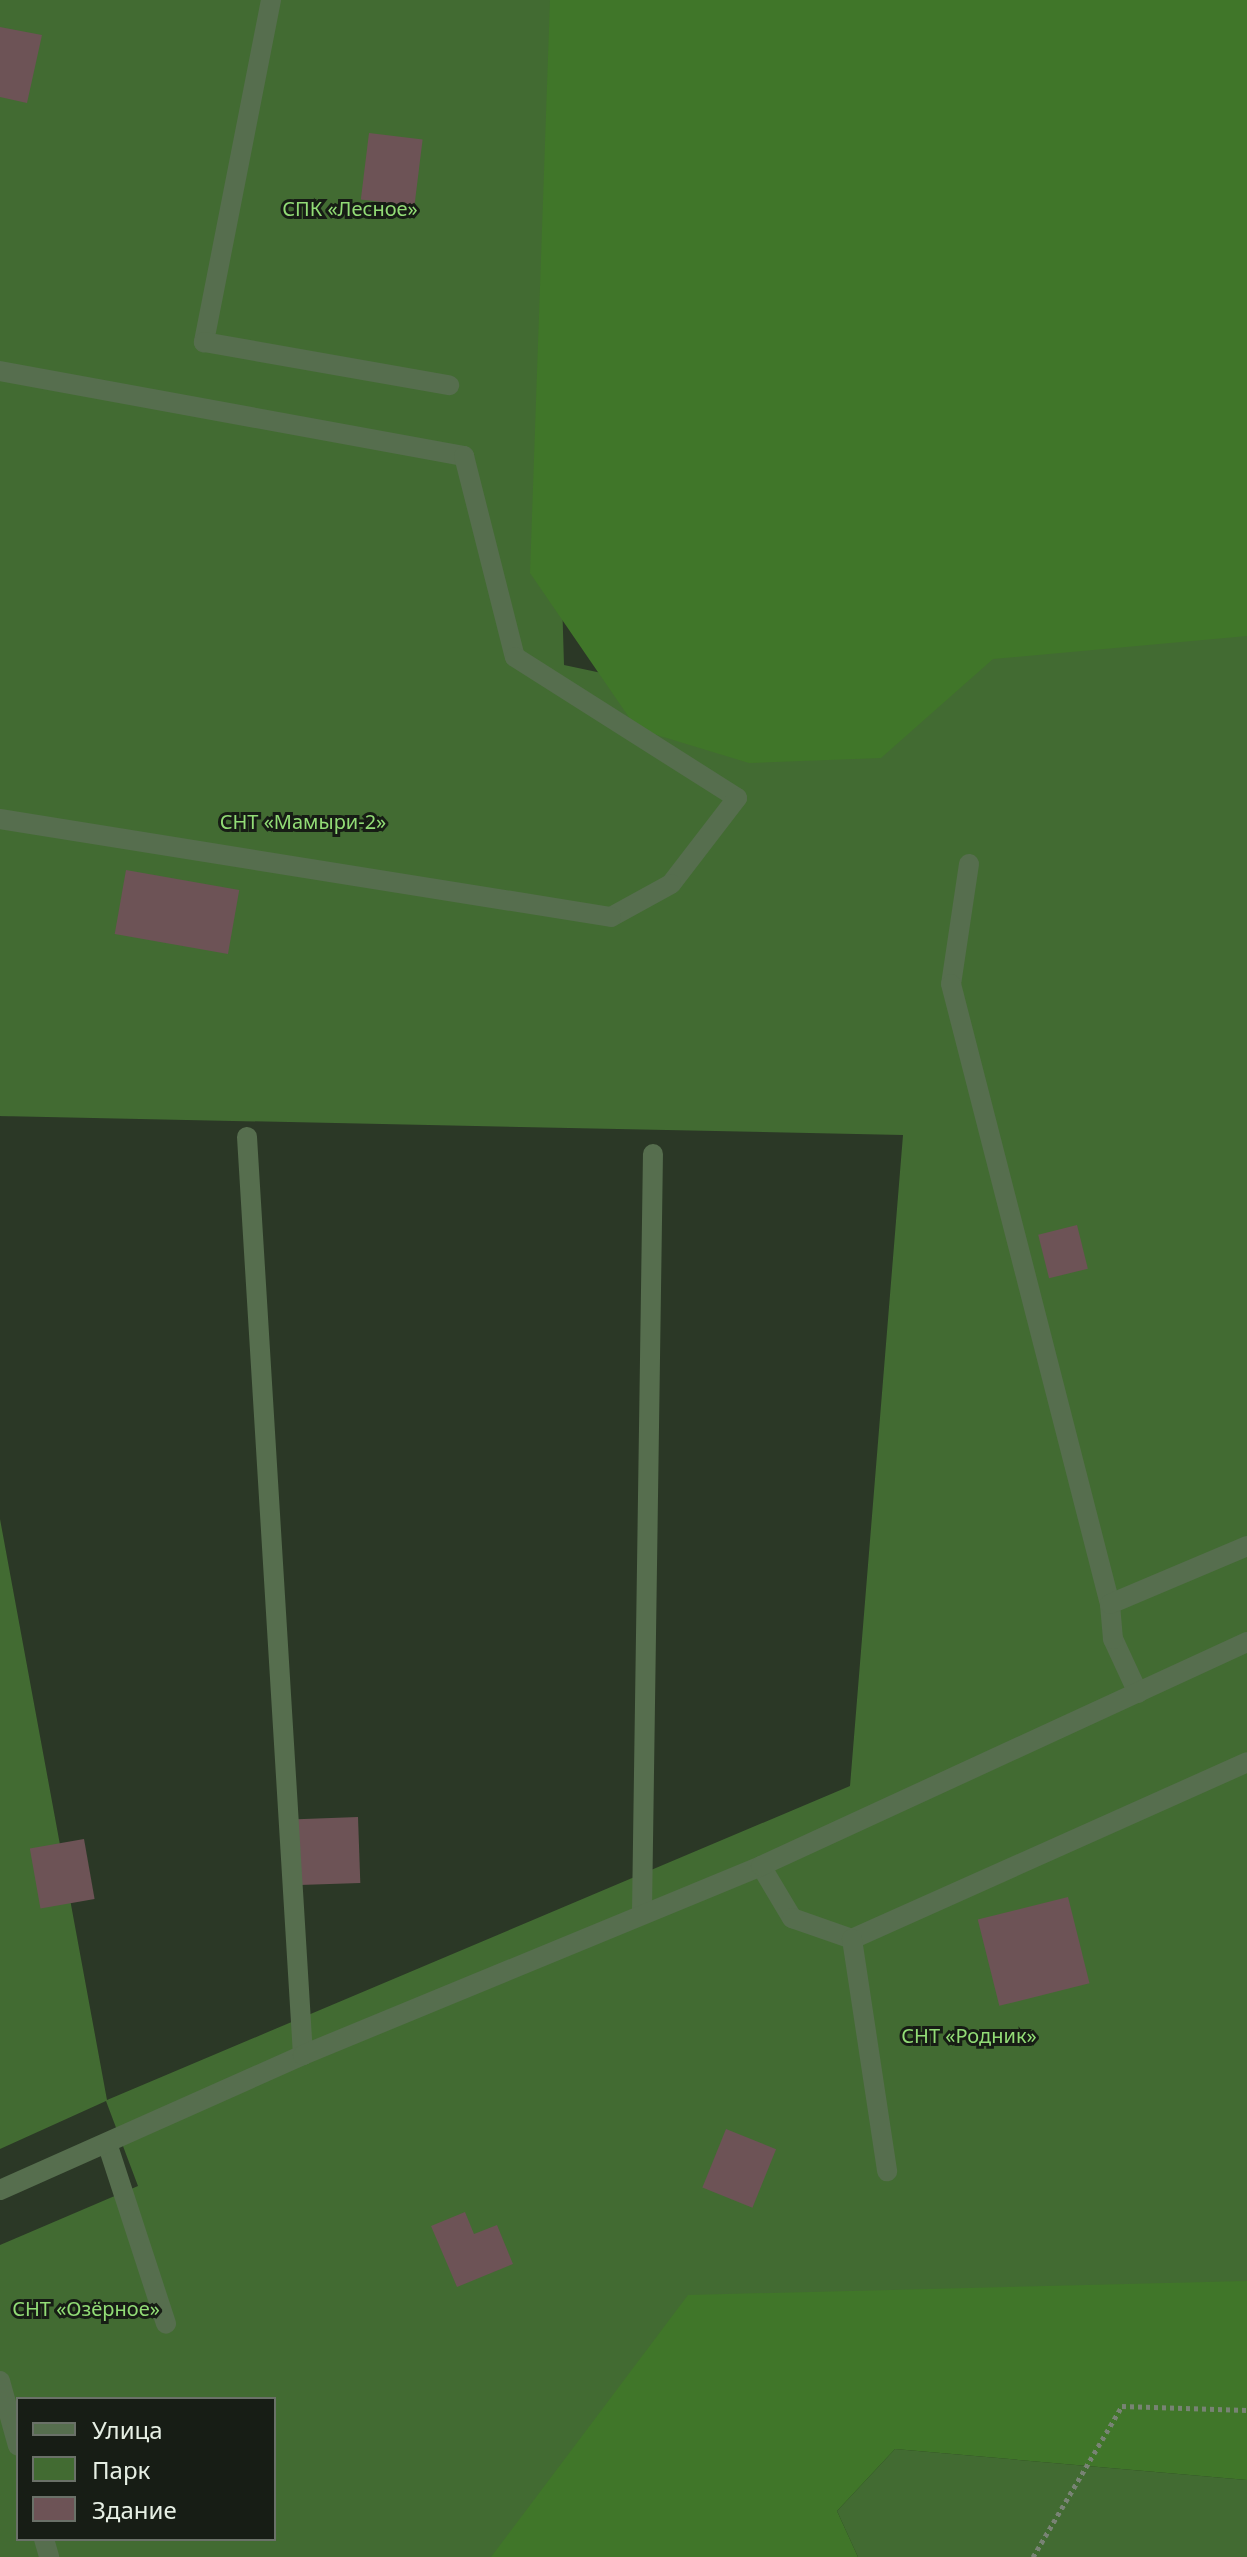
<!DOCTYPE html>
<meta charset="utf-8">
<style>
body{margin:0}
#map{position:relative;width:1247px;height:2557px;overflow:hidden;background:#2b3826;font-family:"Noto Sans",sans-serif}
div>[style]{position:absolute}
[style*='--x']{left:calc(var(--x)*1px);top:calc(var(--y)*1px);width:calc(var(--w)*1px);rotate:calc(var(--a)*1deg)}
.green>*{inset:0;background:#426b32}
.forest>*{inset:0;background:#407629}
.building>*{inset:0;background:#6d5356;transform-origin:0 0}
.path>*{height:5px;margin-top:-2.5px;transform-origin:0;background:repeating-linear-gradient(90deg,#788374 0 4px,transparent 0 8px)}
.minor>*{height:20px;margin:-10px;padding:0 10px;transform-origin:10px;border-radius:10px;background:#566e4e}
span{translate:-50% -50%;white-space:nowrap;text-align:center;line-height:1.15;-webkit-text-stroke:6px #171d15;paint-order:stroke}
.park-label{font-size:20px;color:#92dc76}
.legend{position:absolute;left:16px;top:2397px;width:260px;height:144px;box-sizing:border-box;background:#171d15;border:2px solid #6a7168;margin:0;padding:10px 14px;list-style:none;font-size:24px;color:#e6efe4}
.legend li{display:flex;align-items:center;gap:16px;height:40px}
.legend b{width:40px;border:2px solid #6a7168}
</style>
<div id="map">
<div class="green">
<div style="clip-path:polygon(evenodd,0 0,573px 0,558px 464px,564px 665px,879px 732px,979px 630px,1247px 587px,1247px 2299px,541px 2557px,0 2557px,0 2245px,138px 2186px,106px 2101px,0 2149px,0 1519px,107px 2100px,850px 1786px,903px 1135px,0 1116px,0 0,18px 2399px,274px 2399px,274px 2539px,18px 2539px,18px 2399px)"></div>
<div style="clip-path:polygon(895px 2449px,1247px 2480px,1247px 2557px,858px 2557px,837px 2511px)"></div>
</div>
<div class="forest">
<div style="clip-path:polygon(550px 0,1247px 0,1247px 636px,993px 659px,881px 758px,749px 763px,637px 729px,530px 573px)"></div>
<div style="clip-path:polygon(1247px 2281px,1247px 2480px,895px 2449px,837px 2511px,858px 2557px,491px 2557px,688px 2295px)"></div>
</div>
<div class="building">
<div style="clip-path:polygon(0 27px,42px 35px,27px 103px,0 97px)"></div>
<div style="left:369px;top:133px;width:54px;height:67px;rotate:7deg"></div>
<div style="left:126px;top:870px;width:115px;height:65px;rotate:10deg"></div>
<div style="left:1077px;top:1225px;width:45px;height:40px;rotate:76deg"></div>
<div style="left:358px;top:1817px;width:66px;height:61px;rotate:88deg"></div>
<div style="left:84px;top:1839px;width:61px;height:55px;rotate:80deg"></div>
<div style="left:1068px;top:1897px;width:89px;height:93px;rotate:76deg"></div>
<div style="left:726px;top:2129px;width:54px;height:63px;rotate:22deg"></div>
<div style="clip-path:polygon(465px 2212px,474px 2234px,497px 2225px,513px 2264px,457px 2287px,431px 2226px)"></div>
</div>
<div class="path">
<div style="--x:1033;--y:2557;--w:175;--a:-59.5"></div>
<div style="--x:1122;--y:2406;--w:125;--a:1.8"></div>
</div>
<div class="minor">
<div style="--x:271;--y:0;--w:349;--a:101.1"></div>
<div style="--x:204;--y:342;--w:249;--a:10"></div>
<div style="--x:0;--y:371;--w:472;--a:10.4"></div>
<div style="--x:464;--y:456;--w:207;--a:75.8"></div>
<div style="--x:515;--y:657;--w:263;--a:32.4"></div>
<div style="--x:737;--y:798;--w:108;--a:127.5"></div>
<div style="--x:671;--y:884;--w:68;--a:151.2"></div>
<div style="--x:611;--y:917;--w:619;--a:-170.89"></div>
<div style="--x:969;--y:864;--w:121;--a:98.5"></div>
<div style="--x:951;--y:984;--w:640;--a:75.62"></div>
<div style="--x:247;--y:1137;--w:920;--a:86.51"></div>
<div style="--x:1138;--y:1693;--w:60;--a:-114.8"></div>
<div style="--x:1113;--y:1639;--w:35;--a:-95"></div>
<div style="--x:1110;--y:1604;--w:149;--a:-22.9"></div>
<div style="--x:761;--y:1866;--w:61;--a:59.2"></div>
<div style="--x:792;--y:1918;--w:64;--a:19.3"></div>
<div style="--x:852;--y:1939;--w:433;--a:-24.1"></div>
<div style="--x:642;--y:1911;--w:757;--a:-89.17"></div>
<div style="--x:852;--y:1939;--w:235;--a:81.4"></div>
<div style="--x:107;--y:2143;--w:190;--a:71.9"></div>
<div style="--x:0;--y:2190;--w:332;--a:-24"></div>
<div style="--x:303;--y:2055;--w:495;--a:-22.4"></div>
<div style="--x:761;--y:1866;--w:535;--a:-24.75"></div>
<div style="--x:0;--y:2381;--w:67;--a:74.5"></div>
<div style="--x:44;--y:2539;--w:19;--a:74"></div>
</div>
<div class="park-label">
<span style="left:350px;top:208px">СПК «Лесное»</span>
<span style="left:303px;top:821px">СНТ «Мамыри-2»</span>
<span style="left:969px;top:2035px">СНТ «Родник»</span>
<span style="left:86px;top:2308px">СНТ «Озёрное»</span>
</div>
<ul class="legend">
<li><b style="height:10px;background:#566e4e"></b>Улица</li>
<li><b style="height:22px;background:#426b32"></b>Парк</li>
<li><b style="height:22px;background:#6d5356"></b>Здание</li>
</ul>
</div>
